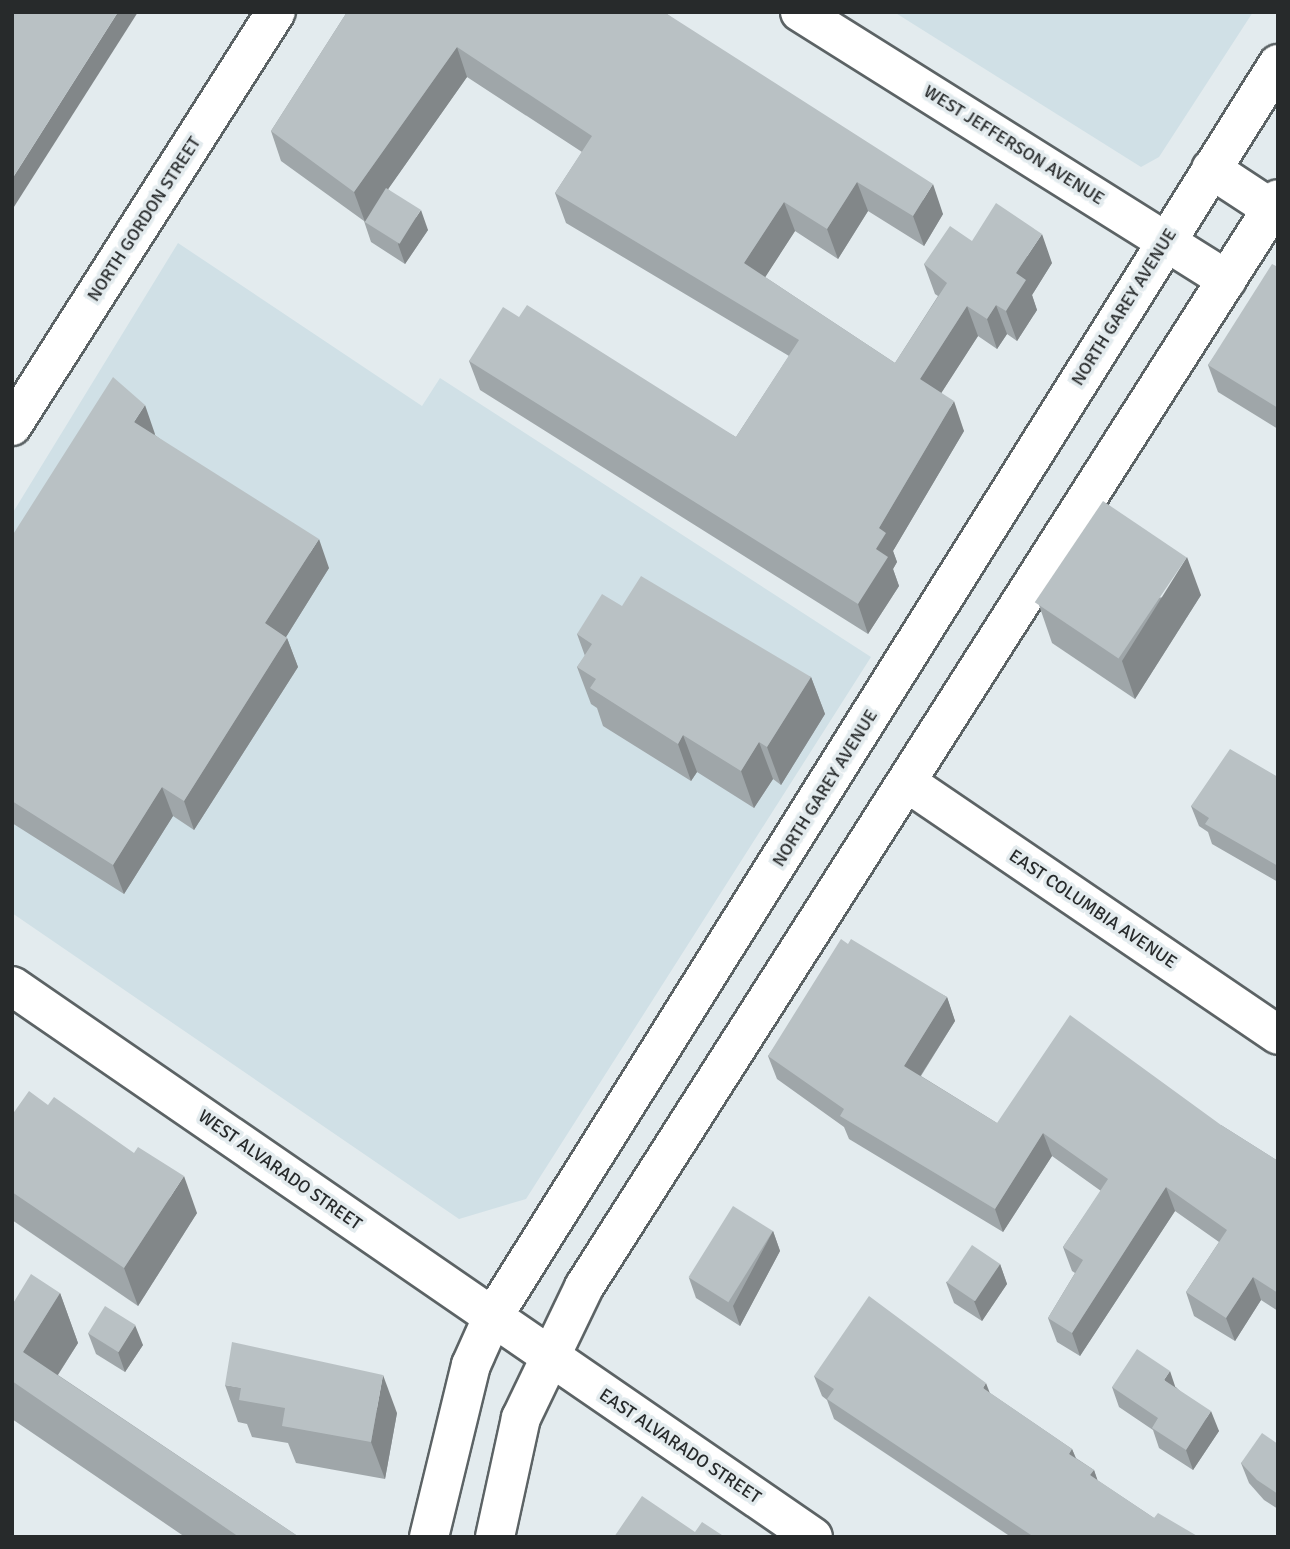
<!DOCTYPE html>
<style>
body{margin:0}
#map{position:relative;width:1290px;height:1549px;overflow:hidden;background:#e3ebee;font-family:Signika,sans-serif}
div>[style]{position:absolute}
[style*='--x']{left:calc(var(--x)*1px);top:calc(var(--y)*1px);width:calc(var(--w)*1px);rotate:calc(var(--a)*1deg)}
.built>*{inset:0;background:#d0e0e6}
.roads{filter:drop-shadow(2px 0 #5c6365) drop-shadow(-2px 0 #5c6365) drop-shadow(0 2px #5c6365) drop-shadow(0 -2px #5c6365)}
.minor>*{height:38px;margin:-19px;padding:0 19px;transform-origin:19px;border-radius:19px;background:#fff}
.tertiary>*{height:38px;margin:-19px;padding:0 19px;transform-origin:19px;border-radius:19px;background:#fff}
.primary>*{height:38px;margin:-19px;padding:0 19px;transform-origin:19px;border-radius:19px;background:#fff}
.wall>*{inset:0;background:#9fa6a9}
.shaded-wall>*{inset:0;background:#828789}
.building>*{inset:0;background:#b9c1c4;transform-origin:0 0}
span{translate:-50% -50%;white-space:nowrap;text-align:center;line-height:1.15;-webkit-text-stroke:7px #e3ebee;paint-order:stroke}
.street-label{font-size:18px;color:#272a2b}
.frame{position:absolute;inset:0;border:14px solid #272a2b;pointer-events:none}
</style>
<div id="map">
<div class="built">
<div style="clip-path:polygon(894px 12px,1253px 12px,1159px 157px,1141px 167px)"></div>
<div style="clip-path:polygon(178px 243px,422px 406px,440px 378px,871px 657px,526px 1199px,459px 1219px,12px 913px,12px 514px)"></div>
</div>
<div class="roads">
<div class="minor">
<div style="--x:800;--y:12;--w:504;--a:32.11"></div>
<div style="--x:1211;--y:169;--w:80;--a:33.3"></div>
<div style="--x:909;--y:784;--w:446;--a:34.2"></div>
</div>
<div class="tertiary">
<div style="--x:12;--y:426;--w:491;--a:-57.5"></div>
<div style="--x:12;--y:986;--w:972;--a:34.52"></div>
</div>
<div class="primary">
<div style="--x:429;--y:1537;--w:177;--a:-76.3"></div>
<div style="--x:471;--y:1365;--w:51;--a:-65.9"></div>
<div style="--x:492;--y:1318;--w:1480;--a:-57.92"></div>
<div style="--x:495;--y:1537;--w:122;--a:-77.7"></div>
<div style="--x:521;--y:1418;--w:145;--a:-64.3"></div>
<div style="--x:584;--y:1287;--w:1290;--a:-57.47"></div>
</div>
</div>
<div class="wall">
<div style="clip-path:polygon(347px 12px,664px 12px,943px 214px,924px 246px,868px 211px,838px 259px,795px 231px,765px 277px,895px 363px,938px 296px,935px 294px,924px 264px,972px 241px,1052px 263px,1032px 295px,1037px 310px,1017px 341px,1007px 334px,997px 349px,978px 336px,941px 393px,964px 431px,893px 551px,897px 562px,893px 569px,899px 586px,868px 634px,480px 390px,469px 361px,519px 317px,736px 437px,789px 356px,566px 223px,555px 193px,582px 152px,467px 77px,388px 189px,428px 230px,405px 264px,371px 242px,364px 221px,281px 161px,271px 131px)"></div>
<div style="clip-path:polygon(1278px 267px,1278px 429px,1218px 392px,1208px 365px)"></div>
<div style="clip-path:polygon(155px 434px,155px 435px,329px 568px,286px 637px,287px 638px,298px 667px,194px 830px,173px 816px,124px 894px,12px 823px,12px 536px)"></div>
<div style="clip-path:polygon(1201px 595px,1135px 699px,1052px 643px,1039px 605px)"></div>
<div style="clip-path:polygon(622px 606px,811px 677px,825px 714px,781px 785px,773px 779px,754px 808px,697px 772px,691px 781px,603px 726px,597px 708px,591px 704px,577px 667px,585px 656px,577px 634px)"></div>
<div style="clip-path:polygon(1278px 777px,1278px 882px,1212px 844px,1208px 832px,1199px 826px,1191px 806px)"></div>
<div style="clip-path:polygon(848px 944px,947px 997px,955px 1021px,921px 1076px,997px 1123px,1221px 1125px,1278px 1161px,1278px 1311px,1261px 1300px,1235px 1341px,1194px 1316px,1186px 1292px,1219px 1242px,1175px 1211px,1080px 1356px,1057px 1342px,1048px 1318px,1075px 1273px,1072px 1271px,1063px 1247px,1101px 1191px,1052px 1156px,1003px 1232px,849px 1139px,844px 1127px,777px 1079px,768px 1056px)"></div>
<div style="clip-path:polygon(12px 1115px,197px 1213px,138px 1306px,12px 1220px)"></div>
<div style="clip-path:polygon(773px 1231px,780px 1251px,740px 1326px,696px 1298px,689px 1278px)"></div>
<div style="clip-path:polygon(1000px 1264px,1007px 1284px,982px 1321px,954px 1303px,946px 1282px)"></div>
<div style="clip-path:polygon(60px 1293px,78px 1343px,58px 1375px,299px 1537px,185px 1537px,12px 1419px,12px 1305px)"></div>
<div style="clip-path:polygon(88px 1333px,143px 1345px,125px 1372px,96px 1354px)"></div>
<div style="clip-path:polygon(814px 1376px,990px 1393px,1072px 1449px,1076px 1458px,1094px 1470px,1097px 1480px,1154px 1518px,1199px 1537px,1011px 1537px,834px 1419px,827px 1400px,822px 1396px)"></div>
<div style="clip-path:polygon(225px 1385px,397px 1413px,385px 1479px,296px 1463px,288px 1443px,252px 1437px,247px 1424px,238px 1422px)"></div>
<div style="clip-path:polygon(1112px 1387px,1176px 1387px,1219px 1431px,1193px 1470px,1159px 1448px,1153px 1430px,1119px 1407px)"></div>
<div style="clip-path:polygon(1278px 1444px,1278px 1509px,1264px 1500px,1249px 1483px,1241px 1463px)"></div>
</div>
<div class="shaded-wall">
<div style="clip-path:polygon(118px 12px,138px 12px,12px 210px,12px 179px)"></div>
<div style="clip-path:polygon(457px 47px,467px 77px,365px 222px,354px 192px)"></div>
<div style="clip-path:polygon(857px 182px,868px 211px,838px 259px,827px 229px)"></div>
<div style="clip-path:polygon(933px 184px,943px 214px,924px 246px,913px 216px)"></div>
<div style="clip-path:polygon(784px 202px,795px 231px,755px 293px,744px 263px)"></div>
<div style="clip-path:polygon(421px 210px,428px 230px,405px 264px,398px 244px)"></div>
<div style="clip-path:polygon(1042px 234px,1052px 263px,1032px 295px,1037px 310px,1017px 341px,1006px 311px,1016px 273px)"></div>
<div style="clip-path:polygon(996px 305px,1007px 334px,997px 349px,987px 319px)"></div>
<div style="clip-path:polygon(967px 306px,978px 336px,931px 409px,920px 379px)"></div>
<div style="clip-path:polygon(954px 401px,964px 431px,893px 551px,897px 562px,893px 569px,899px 586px,868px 634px,858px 604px,876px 549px,879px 528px)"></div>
<div style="clip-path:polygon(145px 405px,155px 434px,144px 451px,134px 422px)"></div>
<div style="clip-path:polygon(319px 539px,329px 568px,276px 653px,265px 623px)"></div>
<div style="clip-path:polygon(1187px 557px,1201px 595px,1135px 699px,1122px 661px)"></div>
<div style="clip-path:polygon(287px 638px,298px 667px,194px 830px,184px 801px)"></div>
<div style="clip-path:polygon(811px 677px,825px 714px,781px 785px,767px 747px)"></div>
<div style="clip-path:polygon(683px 735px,697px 772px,691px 781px,678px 744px)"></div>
<div style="clip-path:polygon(759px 742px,773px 779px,754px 808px,741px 771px)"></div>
<div style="clip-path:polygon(162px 787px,173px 816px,124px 894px,113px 865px)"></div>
<div style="clip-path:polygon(947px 997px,955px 1021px,912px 1089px,904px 1066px)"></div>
<div style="clip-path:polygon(1043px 1133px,1052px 1156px,1003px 1232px,995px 1209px)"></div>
<div style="clip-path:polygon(184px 1176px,197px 1213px,138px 1306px,124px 1268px)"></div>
<div style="clip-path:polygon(1166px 1187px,1175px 1211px,1080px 1356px,1072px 1333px)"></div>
<div style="clip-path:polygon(773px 1231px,780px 1251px,740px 1326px,733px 1306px)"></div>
<div style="clip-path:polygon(1000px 1264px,1007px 1284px,982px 1321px,974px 1301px)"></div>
<div style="clip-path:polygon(1253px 1277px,1261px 1300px,1235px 1341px,1226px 1318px)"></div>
<div style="clip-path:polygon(60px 1293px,78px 1343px,41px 1401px,23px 1352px)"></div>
<div style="clip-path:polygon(135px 1325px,143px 1345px,125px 1372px,118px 1352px)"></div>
<div style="clip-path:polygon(1170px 1371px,1177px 1392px,1164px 1380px)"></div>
<div style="clip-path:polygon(383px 1375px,397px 1413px,385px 1479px,371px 1442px)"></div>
<div style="clip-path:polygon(986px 1383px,994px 1404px,983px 1388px)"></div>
<div style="clip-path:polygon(1211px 1411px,1219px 1431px,1193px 1470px,1186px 1450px)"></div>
<div style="clip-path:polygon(1072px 1449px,1080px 1469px,1069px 1454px)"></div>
<div style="clip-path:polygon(1094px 1470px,1101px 1490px,1090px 1475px)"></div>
</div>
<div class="building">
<div style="clip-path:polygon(12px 12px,118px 12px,12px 179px)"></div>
<div style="clip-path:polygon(347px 12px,664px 12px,933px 184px,913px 216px,857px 182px,827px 229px,784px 202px,744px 263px,895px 363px,947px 283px,924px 264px,950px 226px,972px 241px,996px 203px,1042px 234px,1016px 273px,1026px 280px,1006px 311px,996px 305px,987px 319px,967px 306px,920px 379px,954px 401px,879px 528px,886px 533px,876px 549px,888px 557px,858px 604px,469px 361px,503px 307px,519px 317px,527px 305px,736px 437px,799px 340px,555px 193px,592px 136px,457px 47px,354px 192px,271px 131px)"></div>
<div style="left:386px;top:188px;width:41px;height:40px;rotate:32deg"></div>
<div style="clip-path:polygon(1272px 264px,1278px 267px,1278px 408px,1208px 365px)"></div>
<div style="clip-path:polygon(113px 377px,145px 405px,134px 422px,319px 539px,265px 623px,287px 638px,184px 801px,162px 787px,113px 865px,12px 801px,12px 536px)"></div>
<div style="left:1103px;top:501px;width:101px;height:122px;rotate:34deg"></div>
<div style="clip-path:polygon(641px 576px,811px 677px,767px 747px,759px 742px,741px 771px,683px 735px,678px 744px,590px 688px,596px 679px,577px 667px,592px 644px,577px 634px,602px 594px,622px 606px)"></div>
<div style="clip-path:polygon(1230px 749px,1278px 777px,1278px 866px,1205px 824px,1209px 818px,1191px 806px)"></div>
<div style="clip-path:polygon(841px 939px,848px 944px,851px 939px,947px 997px,904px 1066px,997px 1123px,1070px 1015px,1221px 1125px,1278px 1161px,1278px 1293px,1253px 1277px,1226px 1318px,1186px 1292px,1227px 1230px,1166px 1187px,1072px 1333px,1048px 1318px,1083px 1260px,1063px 1247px,1108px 1179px,1043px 1133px,995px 1209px,840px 1116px,844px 1109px,768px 1056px)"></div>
<div style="clip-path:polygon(29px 1091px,48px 1105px,54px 1097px,134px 1153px,138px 1147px,184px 1176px,124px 1268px,12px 1192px,12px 1115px)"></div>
<div style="left:733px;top:1206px;width:47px;height:84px;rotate:32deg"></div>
<div style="left:972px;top:1245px;width:34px;height:45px;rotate:34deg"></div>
<div style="clip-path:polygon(31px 1274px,60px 1293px,23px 1352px,299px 1537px,239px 1537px,12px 1381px,12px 1305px)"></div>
<div style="clip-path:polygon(869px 1296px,986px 1383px,983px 1388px,1072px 1449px,1069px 1454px,1094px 1470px,1090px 1475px,1154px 1518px,1158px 1513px,1199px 1537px,1034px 1537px,827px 1399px,834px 1389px,814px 1376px)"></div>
<div style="left:105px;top:1306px;width:36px;height:32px;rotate:32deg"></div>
<div style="clip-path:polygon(232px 1342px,383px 1375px,371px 1442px,282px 1426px,285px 1408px,239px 1400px,241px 1388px,225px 1385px)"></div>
<div style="clip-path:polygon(1137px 1349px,1170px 1371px,1164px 1380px,1211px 1411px,1186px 1450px,1152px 1428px,1158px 1418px,1112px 1387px)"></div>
<div style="clip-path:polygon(1262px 1433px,1278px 1444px,1278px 1494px,1257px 1480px,1241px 1463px)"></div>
<div style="clip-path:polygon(642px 1496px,695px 1532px,702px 1522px,725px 1537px,614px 1537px)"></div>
</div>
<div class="street-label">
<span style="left:1014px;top:145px;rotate:32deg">WEST JEFFERSON AVENUE</span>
<span style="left:144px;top:219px;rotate:-57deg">NORTH GORDON STREET</span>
<span style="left:1124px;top:307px;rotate:-58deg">NORTH GAREY AVENUE</span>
<span style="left:825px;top:788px;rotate:-58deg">NORTH GAREY AVENUE</span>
<span style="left:1093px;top:909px;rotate:34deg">EAST COLUMBIA AVENUE</span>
<span style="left:280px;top:1170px;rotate:35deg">WEST ALVARADO STREET</span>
<span style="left:680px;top:1446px;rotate:34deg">EAST ALVARADO STREET</span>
</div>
<div class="frame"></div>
</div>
